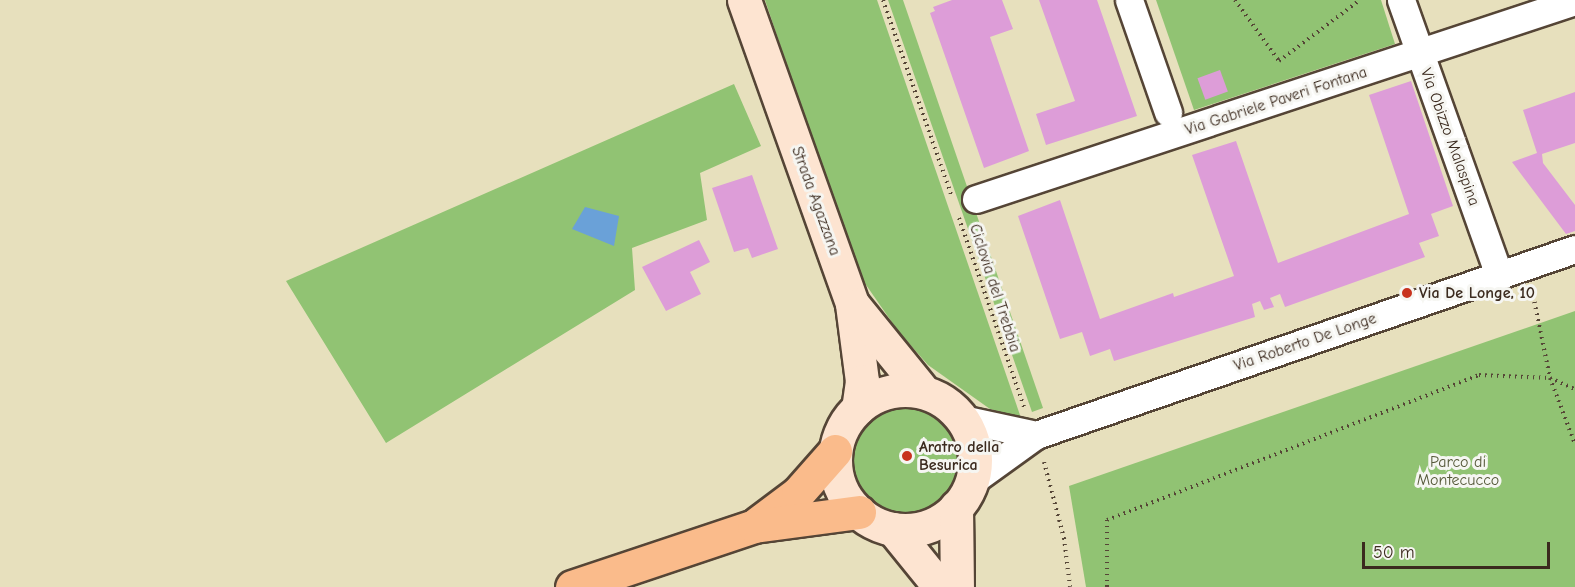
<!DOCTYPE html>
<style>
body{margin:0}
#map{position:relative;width:1575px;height:587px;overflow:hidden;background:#e7e0bd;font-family:"Comic Neue",sans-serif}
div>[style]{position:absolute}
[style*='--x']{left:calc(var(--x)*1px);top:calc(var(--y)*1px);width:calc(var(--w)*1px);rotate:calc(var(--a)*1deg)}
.green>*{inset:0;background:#91c373}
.round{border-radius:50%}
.water>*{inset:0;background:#6aa1d8}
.building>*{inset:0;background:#dd9dd8;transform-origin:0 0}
.path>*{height:4px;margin-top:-2px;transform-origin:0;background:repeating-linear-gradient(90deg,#554536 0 1.5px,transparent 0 6px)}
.roads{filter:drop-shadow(2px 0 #554536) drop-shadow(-2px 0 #554536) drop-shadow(0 2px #554536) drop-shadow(0 -2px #554536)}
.minor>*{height:27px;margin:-13.5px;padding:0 13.5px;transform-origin:13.5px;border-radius:13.5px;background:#fff}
.secondary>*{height:33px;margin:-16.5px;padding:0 16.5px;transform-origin:16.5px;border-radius:16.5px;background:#fde4d1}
.secondary>.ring{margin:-16.5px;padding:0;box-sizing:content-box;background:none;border:33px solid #fde4d1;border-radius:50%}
.primary>*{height:33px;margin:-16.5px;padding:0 16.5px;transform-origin:16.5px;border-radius:16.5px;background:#fabb8b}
.dots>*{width:16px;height:16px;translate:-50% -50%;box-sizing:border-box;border:3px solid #f6f6f2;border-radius:50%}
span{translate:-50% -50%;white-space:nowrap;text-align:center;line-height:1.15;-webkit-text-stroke:6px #f6f6f2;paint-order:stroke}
.street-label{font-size:16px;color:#3b2a1e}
.poi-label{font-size:16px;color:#3b2a1e;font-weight:700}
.left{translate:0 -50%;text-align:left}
.park-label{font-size:16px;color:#555838}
.scale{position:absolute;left:1362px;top:542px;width:188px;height:27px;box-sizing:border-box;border:3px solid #3b2a1e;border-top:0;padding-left:8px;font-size:18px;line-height:21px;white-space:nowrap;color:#3b2a1e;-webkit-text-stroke:4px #f6f6f2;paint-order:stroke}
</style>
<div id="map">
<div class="green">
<div style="clip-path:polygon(765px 0,877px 0,1021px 418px,990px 409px,928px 365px,898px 331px,864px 282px,846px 241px)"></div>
<div style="clip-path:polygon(888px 0,903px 0,1043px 408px,1032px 412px)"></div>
<div style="clip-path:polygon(1156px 0,1381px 0,1395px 44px,1194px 110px)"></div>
<div style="clip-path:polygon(734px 84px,761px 146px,700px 173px,707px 220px,632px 248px,635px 290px,386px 443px,286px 281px)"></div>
<div style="clip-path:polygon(1575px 311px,1575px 587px,1086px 587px,1069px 486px)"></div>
<div class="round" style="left:850px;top:404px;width:110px;height:110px"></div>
</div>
<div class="water">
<div style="clip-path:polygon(585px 207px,619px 216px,614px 246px,572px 229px)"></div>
</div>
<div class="building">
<div style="clip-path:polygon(952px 0,1002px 0,1013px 29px,990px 37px,1029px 151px,984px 168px,930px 13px,935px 11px,933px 7px)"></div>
<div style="clip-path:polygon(1039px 0,1097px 0,1137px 116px,1046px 145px,1036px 114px,1075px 101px)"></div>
<div style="left:1220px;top:70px;width:23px;height:24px;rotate:70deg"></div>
<div style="clip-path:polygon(1411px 81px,1453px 206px,1431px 214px,1439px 236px,1419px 243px,1425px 257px,1285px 307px,1280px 294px,1270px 298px,1274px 307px,1264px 310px,1260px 301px,1252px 304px,1255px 317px,1114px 361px,1110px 349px,1090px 356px,1082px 332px,1060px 339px,1018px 216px,1060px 200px,1100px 319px,1173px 293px,1174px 297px,1234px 276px,1192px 155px,1236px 141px,1278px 263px,1409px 214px,1369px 95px)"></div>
<div style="clip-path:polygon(1575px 92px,1575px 143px,1542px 154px,1543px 163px,1575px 205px,1575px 231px,1566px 234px,1512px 162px,1537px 153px,1523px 110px)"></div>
<div style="clip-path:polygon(752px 175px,778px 249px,752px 258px,748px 248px,734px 252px,712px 188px)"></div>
<div style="clip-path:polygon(699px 240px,710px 262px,690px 272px,701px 294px,666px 311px,642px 267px)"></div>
</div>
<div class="path">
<div style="--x:883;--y:0;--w:206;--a:70.7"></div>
<div style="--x:1235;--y:0;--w:75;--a:54.2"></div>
<div style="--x:1279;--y:61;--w:101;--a:-37"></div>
<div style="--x:959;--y:218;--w:200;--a:71"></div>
<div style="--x:1532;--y:290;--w:90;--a:78.4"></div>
<div style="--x:1550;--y:378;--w:71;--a:69.3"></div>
<div style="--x:1044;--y:462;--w:79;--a:75.3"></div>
<div style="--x:1064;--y:538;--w:49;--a:83"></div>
<div style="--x:1107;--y:587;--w:67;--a:-90"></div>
<div style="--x:1107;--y:520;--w:399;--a:-21.3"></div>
<div style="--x:1479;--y:375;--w:71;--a:2.4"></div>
<div style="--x:1550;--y:378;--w:27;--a:24"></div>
</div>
<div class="roads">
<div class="minor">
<div style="--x:1129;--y:0;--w:119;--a:70.8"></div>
<div style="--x:1401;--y:0;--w:292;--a:70.4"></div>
<div style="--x:976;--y:199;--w:631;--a:-18.29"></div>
<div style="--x:962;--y:419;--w:76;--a:12.2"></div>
<div style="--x:972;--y:481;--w:79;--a:-35.7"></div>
<div style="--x:1036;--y:435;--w:570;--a:-19.04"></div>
</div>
<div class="secondary">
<div style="--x:744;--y:0;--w:323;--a:70.4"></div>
<div style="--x:852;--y:304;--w:78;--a:82.6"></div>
<div style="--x:862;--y:381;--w:27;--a:98"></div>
<div style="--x:854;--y:306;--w:109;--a:50.9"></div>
<div class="ring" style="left:835px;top:390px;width:107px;height:107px"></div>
<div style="--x:956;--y:507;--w:80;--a:89.3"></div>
<div style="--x:893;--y:529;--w:75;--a:51"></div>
</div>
<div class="primary">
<div style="--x:758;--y:523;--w:50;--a:-36.9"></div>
<div style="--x:798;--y:493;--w:56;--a:-48.6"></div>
<div style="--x:572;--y:587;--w:192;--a:-18.5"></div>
<div style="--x:754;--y:526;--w:106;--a:-7.6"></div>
</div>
</div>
<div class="dots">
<div style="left:1407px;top:293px;background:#c8321e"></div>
<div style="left:907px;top:456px;background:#c8321e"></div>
</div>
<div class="street-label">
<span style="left:1276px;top:101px;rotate:-18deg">Via Gabriele Paveri Fontana</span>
<span style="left:1450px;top:137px;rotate:70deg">Via Obizzo Malaspina</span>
<span style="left:816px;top:201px;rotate:70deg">Strada Agazzana</span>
<span style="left:995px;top:288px;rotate:72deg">Ciclovia del Trebbia</span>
<span style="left:1305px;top:342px;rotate:-19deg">Via Roberto De Longe</span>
</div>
<div class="poi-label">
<span class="left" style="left:1419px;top:293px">Via De Longe, 10</span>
<span class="left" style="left:919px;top:456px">Aratro della<br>Besurica</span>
</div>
<div class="park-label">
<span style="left:1458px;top:471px">Parco di<br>Montecucco</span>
</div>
<div class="scale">50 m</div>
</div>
